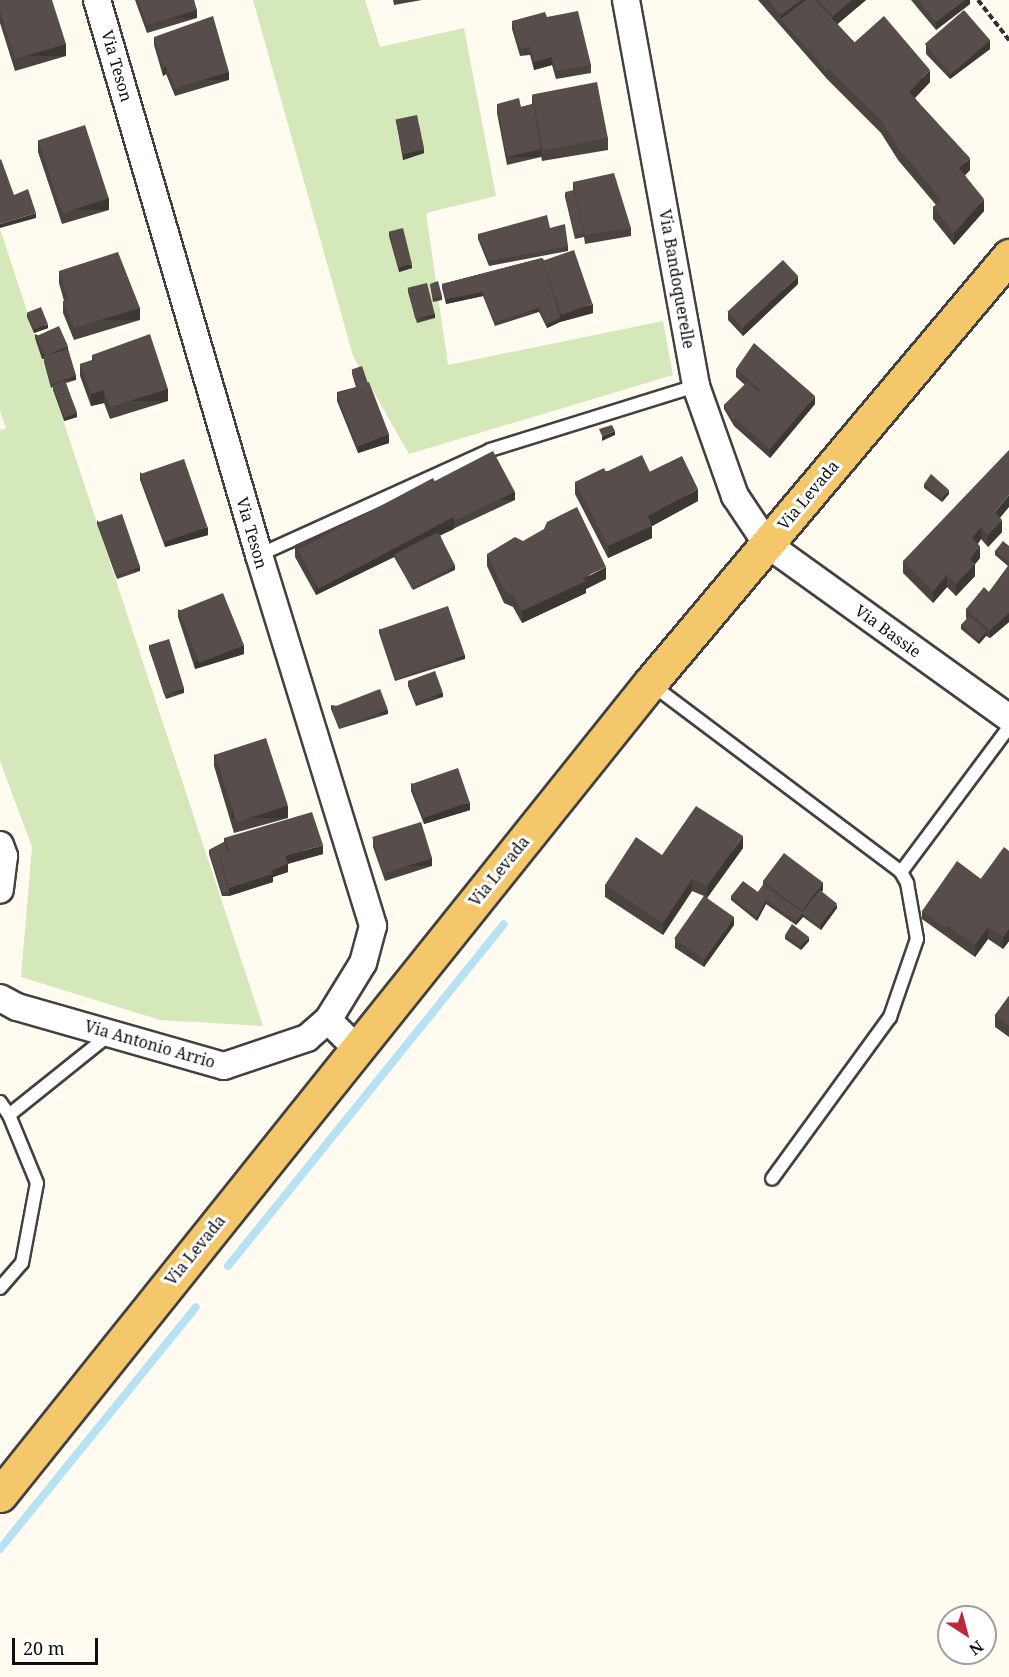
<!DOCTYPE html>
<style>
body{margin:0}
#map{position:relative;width:1009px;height:1677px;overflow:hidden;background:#fffbf0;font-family:"Noto Serif",serif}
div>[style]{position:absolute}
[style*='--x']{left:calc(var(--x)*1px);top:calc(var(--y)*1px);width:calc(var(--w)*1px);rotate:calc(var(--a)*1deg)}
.green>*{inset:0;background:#d5e8ba}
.stream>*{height:8px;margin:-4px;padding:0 4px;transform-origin:4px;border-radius:4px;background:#b6e2f4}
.path>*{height:4px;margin-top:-2px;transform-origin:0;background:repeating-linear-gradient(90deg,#303030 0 6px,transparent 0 9px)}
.roads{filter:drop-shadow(2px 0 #414141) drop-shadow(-2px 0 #414141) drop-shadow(0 2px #414141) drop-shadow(0 -2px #414141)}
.service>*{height:12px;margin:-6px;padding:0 6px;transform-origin:6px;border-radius:6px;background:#fff}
.minor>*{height:26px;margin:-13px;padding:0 13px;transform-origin:13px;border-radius:13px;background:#fff}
.primary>*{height:33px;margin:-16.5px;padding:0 16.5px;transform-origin:16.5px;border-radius:16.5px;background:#f4c86a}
.wall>*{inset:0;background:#4b4340}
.shaded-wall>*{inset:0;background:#3d3734;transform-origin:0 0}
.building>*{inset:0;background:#574e4b;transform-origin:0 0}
span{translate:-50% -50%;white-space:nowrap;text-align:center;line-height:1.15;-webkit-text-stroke:6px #fff;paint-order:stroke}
.street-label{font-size:16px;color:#0e0e0e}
.north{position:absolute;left:937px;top:1605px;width:60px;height:60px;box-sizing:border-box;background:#fff;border:2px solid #9f9f9f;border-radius:50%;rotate:144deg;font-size:16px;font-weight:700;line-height:24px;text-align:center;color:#0e0e0e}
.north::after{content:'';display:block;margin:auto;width:21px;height:27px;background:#bb2a3b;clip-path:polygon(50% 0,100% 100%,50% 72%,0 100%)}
.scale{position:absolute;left:12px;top:1638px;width:86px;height:27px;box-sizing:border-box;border:3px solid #0e0e0e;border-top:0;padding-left:8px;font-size:18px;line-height:21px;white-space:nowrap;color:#0e0e0e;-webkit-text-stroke:4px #fff;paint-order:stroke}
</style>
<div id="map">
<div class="green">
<div style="clip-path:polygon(253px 0,365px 0,380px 47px,464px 28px,496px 196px,426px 213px,448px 365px,663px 321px,673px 375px,409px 454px,353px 356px)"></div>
<div style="clip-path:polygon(0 229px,263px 1026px,160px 1020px,21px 977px,32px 847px,0 761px,0 430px,6px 428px,0 411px)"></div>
</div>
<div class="stream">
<div style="--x:228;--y:1266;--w:439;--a:-51.1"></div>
<div style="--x:0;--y:1549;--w:311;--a:-51"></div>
</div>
<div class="path">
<div style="--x:978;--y:0;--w:51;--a:52.2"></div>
</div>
<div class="roads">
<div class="service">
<div style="--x:259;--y:555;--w:254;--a:-24.4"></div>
<div style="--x:490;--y:450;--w:216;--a:-17.3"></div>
<div style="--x:651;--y:684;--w:313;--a:36.9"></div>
<div style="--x:901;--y:872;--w:13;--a:61"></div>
<div style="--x:907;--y:883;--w:57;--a:79.9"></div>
<div style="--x:917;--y:939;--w:83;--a:109.1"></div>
<div style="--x:890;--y:1017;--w:200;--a:126.1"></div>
<div style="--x:901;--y:872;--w:181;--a:-53.3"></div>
<div style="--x:0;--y:1102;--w:16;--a:55"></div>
<div style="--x:9;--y:1115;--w:129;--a:-38.7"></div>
<div style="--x:0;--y:1288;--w:33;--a:-49"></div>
<div style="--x:22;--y:1263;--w:81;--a:-79.4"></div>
<div style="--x:37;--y:1183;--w:74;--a:-112.4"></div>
</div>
<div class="minor">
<div style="--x:97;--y:0;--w:578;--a:73.73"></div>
<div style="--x:259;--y:555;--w:388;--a:72.9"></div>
<div style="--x:373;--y:926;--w:38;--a:105"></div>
<div style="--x:363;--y:963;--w:67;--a:121.6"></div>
<div style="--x:328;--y:1020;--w:40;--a:45"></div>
<div style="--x:626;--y:0;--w:392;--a:79.7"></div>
<div style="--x:696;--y:386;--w:117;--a:70.5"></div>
<div style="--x:735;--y:496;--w:58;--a:56.3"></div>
<div style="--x:767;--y:544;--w:298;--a:35.7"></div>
<div style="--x:0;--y:845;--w:12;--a:70"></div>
<div style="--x:4;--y:856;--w:34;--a:97"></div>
<div style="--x:0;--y:998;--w:19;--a:28"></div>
<div style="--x:17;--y:1007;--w:215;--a:15.9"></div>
<div style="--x:224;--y:1066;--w:88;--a:-18.6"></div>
<div style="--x:307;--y:1038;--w:28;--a:-41"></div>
</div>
<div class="primary">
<div style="--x:0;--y:1495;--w:1040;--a:-51.32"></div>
<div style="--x:650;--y:683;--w:558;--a:-49.94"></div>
</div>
</div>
<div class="wall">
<div style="clip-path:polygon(0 0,66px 56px,15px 71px,0 23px)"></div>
<div style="clip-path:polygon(135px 0,194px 0,197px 18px,147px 33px)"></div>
<div style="clip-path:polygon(393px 0,422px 0,394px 5px)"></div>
<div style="clip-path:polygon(758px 0,866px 0,837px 24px,855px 43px,930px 82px,915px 98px,970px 170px,965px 175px,984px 211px,954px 245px,933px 219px,933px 207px,936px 205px,898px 160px,881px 133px,827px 79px)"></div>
<div style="clip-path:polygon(911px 0,970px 0,970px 4px,936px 30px)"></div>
<div style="clip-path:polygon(547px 17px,591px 65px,591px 73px,556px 79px,552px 65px,534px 70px,530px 55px,520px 56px,512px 29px,512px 21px)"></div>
<div style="clip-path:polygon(154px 37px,229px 80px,175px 96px,166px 74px,163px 76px,154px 45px)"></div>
<div style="clip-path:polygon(926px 45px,990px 49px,950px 79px,926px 54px)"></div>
<div style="clip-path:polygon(532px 95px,608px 138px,608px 150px,542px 161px,541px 156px,541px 157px,507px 165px,497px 113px,497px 104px,521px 107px,532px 104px)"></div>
<div style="clip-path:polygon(396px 120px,424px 153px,403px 160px)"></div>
<div style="clip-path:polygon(38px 140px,109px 210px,62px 224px,38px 152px)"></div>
<div style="clip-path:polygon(573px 182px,631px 228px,631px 236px,585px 244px,584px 237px,575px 239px,565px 197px,565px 193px,573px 191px)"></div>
<div style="clip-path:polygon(550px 228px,568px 246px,568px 251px,489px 266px,478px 239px,478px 234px)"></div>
<div style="clip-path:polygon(389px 231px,412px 268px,399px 272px,389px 236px)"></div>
<div style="clip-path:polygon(542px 258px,593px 313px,560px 322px,547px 328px,539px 312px,495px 326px,483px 296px,446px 304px,442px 288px,442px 284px)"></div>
<div style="clip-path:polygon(59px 271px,140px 320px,74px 340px,63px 313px,63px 301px,64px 301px,59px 283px)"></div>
<div style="clip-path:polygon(430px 284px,442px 296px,442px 300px,433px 302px)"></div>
<div style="clip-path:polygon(798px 284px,743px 336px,728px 320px,728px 312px)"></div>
<div style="clip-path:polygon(408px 288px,435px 318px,417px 323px,408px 292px)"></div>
<div style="clip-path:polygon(27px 313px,48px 328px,34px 333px,27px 317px)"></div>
<div style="clip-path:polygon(35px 334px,68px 349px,76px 380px,66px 383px,77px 417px,64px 421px,53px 390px,53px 387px,51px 388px,44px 362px,44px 359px,42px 359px,35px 338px)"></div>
<div style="clip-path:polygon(92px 355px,168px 401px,110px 419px,104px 403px,91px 406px,80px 376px,80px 364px,92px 360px)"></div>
<div style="clip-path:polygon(736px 369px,815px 404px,770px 458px,734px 426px,724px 409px,724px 405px,745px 385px,736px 377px)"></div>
<div style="clip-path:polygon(352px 370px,389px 443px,358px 453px,337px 401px,337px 392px,356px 387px,352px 374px)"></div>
<div style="clip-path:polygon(605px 471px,650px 472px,698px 501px,652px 526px,652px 538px,608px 558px,575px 494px,575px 482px)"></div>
<div style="clip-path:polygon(140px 472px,208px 535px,165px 547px,140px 480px)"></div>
<div style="clip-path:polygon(435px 481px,515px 500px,440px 535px,455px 570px,413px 590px,394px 557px,316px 595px,295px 557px,295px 545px)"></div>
<div style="clip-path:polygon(924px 484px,949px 494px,942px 502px,924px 488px)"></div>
<div style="clip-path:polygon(1000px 518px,1002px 532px,988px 547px,981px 539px,978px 544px,980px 558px,975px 564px,975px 576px,956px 596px,947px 587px,933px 603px,903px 573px,903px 561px)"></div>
<div style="clip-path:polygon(97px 520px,140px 571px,117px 579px,97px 524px)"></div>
<div style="clip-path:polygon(1009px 546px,1009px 622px,990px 638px,986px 636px,979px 644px,961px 629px,961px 625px,967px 619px,966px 618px,966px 609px,989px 592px,1008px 566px,995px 555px,995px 551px)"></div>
<div style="clip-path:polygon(487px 554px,606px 579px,586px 589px,586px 593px,522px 623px,513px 607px,504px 603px,487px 566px)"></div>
<div style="clip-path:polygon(178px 609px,244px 654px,195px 669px,178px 617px)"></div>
<div style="clip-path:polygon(379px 629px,465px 659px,395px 681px,379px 633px)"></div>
<div style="clip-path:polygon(149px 645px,184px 693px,166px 699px,149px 649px)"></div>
<div style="clip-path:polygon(408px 681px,443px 697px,416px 706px,408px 686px)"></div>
<div style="clip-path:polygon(331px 705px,388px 714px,339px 729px,331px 709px)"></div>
<div style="clip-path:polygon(214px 754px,288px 818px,234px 833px,214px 766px)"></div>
<div style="clip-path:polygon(411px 783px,470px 810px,424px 824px,411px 791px)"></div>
<div style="clip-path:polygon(224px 838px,323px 854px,288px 864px,288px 872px,273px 877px,273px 882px,229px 896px,222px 896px,209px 854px,209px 850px,224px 842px)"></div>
<div style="clip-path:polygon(373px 838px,432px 866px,385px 881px,373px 847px)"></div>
<div style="clip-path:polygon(743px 848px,707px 898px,734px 925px,704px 967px,675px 948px,675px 939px,704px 896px,692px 891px,663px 935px,605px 897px,605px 885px,662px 855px)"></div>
<div style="clip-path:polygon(1009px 851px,1009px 941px,1003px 949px,988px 939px,975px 957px,922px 919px,922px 911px,981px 879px)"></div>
<div style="clip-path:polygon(763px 881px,823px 890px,821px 892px,837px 908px,821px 930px,803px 917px,796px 925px,766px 904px,757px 921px,731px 900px,731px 896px,758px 892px,763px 885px)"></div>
<div style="clip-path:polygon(785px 935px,809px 941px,801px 950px,785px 939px)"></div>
<div style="clip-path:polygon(1009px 996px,1009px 1037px,995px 1027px,995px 1015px)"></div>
</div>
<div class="shaded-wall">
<div style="clip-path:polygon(801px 0,811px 0,781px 19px,781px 27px,781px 15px)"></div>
<div style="clip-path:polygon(852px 0,866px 0,833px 28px,833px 16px)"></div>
<div style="clip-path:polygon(965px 0,970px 0,970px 4px,936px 30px,936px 22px)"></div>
<div style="left:197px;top:10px;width:8px;height:52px;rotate:90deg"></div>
<div style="clip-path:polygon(990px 40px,990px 49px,950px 79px,950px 71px)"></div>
<div style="left:66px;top:44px;width:12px;height:53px;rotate:90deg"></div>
<div style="clip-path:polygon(552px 57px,552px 65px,534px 70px,534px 62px)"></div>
<div style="clip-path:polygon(166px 66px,166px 74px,163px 76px,163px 68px)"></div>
<div style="clip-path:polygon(930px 70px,930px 82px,909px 104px,909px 92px)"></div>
<div style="left:229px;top:72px;width:8px;height:56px;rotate:90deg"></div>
<div style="clip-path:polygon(424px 149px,424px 153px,403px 160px,403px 155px)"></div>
<div style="left:541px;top:149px;width:8px;height:35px;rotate:90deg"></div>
<div style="clip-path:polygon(970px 158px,970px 170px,959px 181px,959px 168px)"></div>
<div style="left:109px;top:198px;width:12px;height:49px;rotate:90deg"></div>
<div style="clip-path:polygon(984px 199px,984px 211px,954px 245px,954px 233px)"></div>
<div style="clip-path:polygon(36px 213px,36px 218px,0 228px,0 224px)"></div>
<div style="clip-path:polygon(412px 264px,412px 268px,399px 272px,399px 268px)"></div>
<div style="clip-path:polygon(798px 276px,798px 284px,743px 336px,743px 327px)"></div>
<div style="clip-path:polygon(483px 292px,483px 296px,446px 304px,446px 299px)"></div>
<div style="clip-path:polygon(593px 304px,593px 313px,560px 322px,547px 328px,547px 324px,560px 318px,560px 314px)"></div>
<div style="left:140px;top:308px;width:12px;height:69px;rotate:90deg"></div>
<div style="left:539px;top:308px;width:4px;height:46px;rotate:90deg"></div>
<div style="left:435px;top:314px;width:4px;height:19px;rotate:90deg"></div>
<div style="clip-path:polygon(48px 324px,48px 328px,34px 333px,34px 329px)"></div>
<div style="clip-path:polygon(68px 346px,68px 351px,42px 359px,42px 355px)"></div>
<div style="left:76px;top:376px;width:4px;height:26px;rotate:90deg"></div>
<div style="left:168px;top:389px;width:12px;height:61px;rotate:90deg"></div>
<div style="clip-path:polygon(104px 390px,104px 403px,91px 406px,91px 394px)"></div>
<div style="clip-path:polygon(815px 396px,815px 404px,770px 458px,770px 449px)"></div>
<div style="clip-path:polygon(77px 413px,77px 417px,64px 421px,64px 417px)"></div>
<div style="clip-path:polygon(615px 431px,615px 435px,602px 441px,602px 436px)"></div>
<div style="clip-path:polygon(389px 434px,389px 443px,358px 453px,358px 445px)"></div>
<div style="clip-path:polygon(698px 489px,698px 501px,652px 526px,652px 538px,608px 558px,608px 546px,648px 516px)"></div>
<div style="clip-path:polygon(949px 490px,949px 494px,942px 502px,942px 498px)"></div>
<div style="left:515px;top:492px;width:8px;height:68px;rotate:90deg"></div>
<div style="clip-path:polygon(1009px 495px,1009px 507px,995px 524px,995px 512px)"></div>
<div style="clip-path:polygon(454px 517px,454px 529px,395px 557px,394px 554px,394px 557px,316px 595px,316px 583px)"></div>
<div style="clip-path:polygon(1002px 520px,1002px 532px,988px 547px,988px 535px)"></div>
<div style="clip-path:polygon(208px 527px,208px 535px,165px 547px,165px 538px)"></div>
<div style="clip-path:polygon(981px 527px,981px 539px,972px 550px,972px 538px)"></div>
<div style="clip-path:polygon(980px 546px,980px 558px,975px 564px,975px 576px,956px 596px,956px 584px,970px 559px)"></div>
<div style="left:455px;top:566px;width:4px;height:47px;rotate:90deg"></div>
<div style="left:140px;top:567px;width:4px;height:24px;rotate:90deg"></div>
<div style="clip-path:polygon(606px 567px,606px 579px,586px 589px,586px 593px,522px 623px,522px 611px)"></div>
<div style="clip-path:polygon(947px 575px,947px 587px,933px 603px,933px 591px)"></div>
<div style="clip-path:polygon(1009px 613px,1009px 622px,990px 638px,990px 630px)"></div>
<div style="clip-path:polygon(986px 631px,986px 636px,979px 644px,979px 640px)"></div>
<div style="clip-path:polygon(244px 645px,244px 654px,195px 669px,195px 661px)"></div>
<div style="left:465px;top:655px;width:4px;height:73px;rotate:90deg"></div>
<div style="left:184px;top:689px;width:4px;height:19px;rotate:90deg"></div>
<div style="left:443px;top:693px;width:4px;height:28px;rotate:90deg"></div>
<div style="left:388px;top:710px;width:4px;height:51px;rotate:90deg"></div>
<div style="clip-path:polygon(470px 802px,470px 810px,424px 824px,424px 815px)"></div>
<div style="left:288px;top:806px;width:12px;height:56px;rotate:90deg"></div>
<div style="clip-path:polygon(743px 836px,743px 848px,707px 898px,707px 886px)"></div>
<div style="clip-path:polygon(323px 845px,323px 854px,285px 864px,285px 856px)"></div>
<div style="left:432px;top:858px;width:8px;height:49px;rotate:90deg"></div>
<div style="clip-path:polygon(288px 864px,288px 872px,273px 877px,273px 882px,229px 896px,229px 888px)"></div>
<div style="clip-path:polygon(692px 879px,692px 891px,663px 935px,663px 923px)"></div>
<div style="clip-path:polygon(823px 882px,823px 890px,805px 914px,803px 913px,803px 909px)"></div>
<div style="clip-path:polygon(766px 900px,766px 904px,757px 921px,757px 917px)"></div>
<div style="clip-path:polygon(837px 904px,837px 908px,821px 930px,821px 925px)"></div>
<div style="clip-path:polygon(803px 913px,803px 917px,796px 925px,796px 921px)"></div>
<div style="clip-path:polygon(734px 917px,734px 925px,704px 967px,704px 959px)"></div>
<div style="clip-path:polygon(988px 927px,988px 939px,975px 957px,975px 945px)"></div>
<div style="clip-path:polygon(1009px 929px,1009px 941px,1003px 949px,1003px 937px)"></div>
<div style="clip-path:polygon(809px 937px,809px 941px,801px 950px,801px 946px)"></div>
</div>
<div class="building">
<div style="clip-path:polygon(0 0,52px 0,66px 44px,15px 59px,0 11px)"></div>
<div style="clip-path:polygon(138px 0,194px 0,197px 10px,147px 25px)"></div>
<div style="clip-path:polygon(768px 0,801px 0,781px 15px)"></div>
<div style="clip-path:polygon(806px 0,815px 0,855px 43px,827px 67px,827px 71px,781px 19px)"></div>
<div style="clip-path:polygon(818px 0,852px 0,833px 16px)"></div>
<div style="clip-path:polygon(918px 0,965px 0,936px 22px)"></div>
<div style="left:964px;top:10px;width:40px;height:52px;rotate:49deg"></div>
<div style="clip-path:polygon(578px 11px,591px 65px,556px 71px,552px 57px,534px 62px,530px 47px,520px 48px,512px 21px,545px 12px,547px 17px)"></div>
<div style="clip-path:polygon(213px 16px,229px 72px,175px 88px,166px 66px,163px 68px,154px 37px)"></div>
<div style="clip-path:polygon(884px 16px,930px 70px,909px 92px,970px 158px,959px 168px,984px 199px,954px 233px,933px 207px,942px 200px,898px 148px,881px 120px,827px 67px)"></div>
<div style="left:597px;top:82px;width:57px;height:66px;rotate:79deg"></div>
<div style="clip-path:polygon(519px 98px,521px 107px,533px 104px,541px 149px,507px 157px,497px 104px)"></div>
<div style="left:417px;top:115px;width:35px;height:22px;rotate:78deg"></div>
<div style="left:85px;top:125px;width:77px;height:49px;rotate:72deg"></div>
<div style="clip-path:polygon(1px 159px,14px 195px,28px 189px,36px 213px,0 224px,0 160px)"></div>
<div style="clip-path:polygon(614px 173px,631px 228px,585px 235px,573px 182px)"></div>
<div style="left:574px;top:190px;width:44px;height:9px;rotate:77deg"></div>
<div style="clip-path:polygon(547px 215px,550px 228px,565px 224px,568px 246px,489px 261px,478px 234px)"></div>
<div style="left:403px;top:228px;width:37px;height:14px;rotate:76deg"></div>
<div style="left:574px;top:250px;width:57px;height:33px;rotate:71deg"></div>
<div style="clip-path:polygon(118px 252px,140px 308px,74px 328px,63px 301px,68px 300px,59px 271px)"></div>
<div style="clip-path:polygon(542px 258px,560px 318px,547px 324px,539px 308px,495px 322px,483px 292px,446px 299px,442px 284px)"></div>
<div style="left:783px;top:260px;width:22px;height:76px;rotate:47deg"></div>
<div style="clip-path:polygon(438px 281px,442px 296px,433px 298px,430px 284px)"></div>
<div style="left:427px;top:283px;width:32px;height:20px;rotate:76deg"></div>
<div style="left:41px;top:307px;width:18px;height:15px;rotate:68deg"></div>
<div style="left:59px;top:326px;width:22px;height:25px;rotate:66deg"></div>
<div style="clip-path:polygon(150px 334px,168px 389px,110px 407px,104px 390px,91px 394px,80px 364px,95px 360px,92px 355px)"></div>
<div style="clip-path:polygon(754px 343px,815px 396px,770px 449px,734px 418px,760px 389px,736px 369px)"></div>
<div style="left:68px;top:349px;width:28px;height:26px;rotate:73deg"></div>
<div style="left:362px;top:366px;width:18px;height:11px;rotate:71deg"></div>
<div style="left:65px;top:381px;width:34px;height:13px;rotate:69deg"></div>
<div style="left:369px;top:382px;width:56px;height:34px;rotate:69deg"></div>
<div style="clip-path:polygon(747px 382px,758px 392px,734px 418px,734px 422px,724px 405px)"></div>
<div style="clip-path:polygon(612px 425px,615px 431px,602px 436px,599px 429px)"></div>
<div style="clip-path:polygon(1009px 450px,1009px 495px,995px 512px,1002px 520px,988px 535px,981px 527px,972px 538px,980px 546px,970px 559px,975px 564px,956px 584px,947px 575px,933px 591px,903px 561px)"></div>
<div style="clip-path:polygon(493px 451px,515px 492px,454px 521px,454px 517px,435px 481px)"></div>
<div style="left:642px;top:455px;width:19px;height:40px;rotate:65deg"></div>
<div style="clip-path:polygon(682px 456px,698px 489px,648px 516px,652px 526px,608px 546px,575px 482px,604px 468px,614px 489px)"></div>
<div style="left:184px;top:459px;width:72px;height:46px;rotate:71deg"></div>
<div style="clip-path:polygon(931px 474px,949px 490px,942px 498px,924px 484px)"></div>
<div style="left:433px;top:478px;width:44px;height:153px;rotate:62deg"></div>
<div style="clip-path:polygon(577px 507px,606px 567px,583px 578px,586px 581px,522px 611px,513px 595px,504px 590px,487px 554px,515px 537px,523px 541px,544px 529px,547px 522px)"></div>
<div style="left:122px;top:514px;width:56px;height:26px;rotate:71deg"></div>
<div style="left:438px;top:532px;width:38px;height:49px;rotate:63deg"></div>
<div style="clip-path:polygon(1003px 541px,1009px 546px,1009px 562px,995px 551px)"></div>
<div style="clip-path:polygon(1009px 565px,1009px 613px,990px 630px,966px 609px,984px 587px,989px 592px)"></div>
<div style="left:223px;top:593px;width:56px;height:48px;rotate:68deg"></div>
<div style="left:448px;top:606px;width:52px;height:73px;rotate:71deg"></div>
<div style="left:969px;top:616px;width:23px;height:12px;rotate:41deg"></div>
<div style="left:169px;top:639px;width:52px;height:21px;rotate:73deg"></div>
<div style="left:435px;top:671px;width:23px;height:29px;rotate:70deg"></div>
<div style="left:380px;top:689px;width:22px;height:52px;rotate:69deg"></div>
<div style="left:266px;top:738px;width:71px;height:54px;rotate:72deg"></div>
<div style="left:458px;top:768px;width:36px;height:49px;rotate:71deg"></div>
<div style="clip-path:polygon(696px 806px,743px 836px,707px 886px,692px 879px,663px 923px,605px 885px,636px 837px,662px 855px)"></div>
<div style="clip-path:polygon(312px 812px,323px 845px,285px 856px,288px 864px,272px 870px,273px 874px,229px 888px,220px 857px,230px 852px,224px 838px)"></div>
<div style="left:421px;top:822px;width:38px;height:51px;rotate:73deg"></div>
<div style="clip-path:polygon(224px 842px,228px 853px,220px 857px,220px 861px,229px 892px,222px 892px,209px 850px)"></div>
<div style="clip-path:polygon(1004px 847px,1009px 851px,1009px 929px,1003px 937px,988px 927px,975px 945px,947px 925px)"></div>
<div style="left:784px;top:853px;width:49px;height:35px;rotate:37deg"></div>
<div style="clip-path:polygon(957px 861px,981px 879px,947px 925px,947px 928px,922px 911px)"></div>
<div style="clip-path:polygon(743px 881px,758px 892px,763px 885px,803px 913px,796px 921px,766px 900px,757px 917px,731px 896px)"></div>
<div style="left:820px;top:890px;width:22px;height:29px;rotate:39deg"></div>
<div style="left:704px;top:896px;width:37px;height:52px;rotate:35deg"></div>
<div style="clip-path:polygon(792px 924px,809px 937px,801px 946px,785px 935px)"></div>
<div style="clip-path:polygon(1009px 996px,1009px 1025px,995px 1015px)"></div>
</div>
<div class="street-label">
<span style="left:117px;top:66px;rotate:74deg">Via Teson</span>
<span style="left:677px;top:279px;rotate:80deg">Via Bandoquerelle</span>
<span style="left:808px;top:495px;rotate:-50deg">Via Levada</span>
<span style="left:252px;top:533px;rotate:74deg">Via Teson</span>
<span style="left:888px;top:631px;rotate:36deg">Via Bassie</span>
<span style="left:499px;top:871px;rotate:-51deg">Via Levada</span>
<span style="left:150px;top:1044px;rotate:16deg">Via Antonio Arrio</span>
<span style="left:195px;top:1250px;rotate:-51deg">Via Levada</span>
</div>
<div class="north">N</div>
<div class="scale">20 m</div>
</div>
